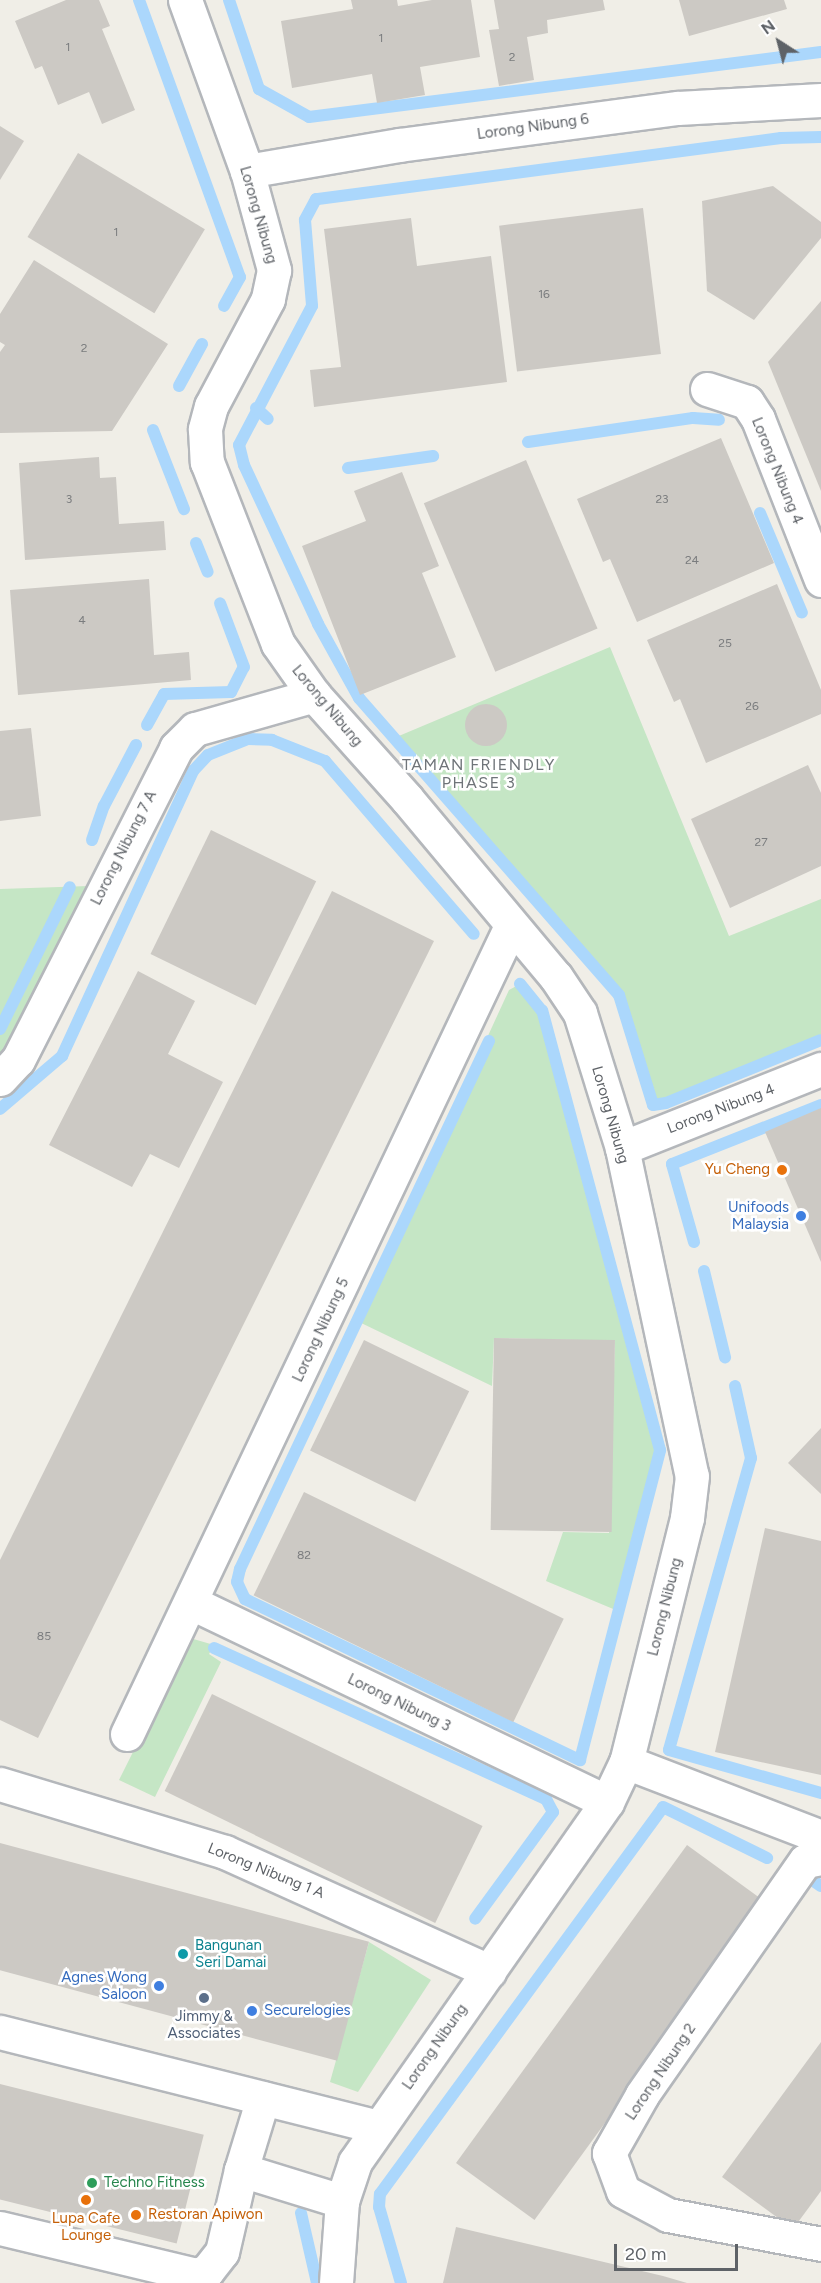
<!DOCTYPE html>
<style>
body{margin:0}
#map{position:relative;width:821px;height:2283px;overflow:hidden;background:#f0eee7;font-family:Figtree,sans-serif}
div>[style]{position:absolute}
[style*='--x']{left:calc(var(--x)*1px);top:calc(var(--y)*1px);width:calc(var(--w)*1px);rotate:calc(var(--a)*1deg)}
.green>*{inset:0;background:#c5e6c5}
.stream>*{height:12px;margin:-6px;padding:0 6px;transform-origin:6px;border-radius:6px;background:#abd7fc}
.building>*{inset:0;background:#ccc9c4;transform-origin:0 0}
.round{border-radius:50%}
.roads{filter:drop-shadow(2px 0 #b4b7bb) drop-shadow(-2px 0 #b4b7bb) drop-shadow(0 2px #b4b7bb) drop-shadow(0 -2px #b4b7bb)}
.minor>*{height:33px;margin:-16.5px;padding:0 16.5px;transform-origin:16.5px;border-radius:16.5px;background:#fff}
.dots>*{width:16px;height:16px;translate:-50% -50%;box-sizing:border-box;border:3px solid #fff;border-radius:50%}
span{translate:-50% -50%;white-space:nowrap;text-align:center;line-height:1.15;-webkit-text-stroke:5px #fff;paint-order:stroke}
.number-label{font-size:12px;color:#7a7c7e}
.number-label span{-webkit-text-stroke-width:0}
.street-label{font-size:15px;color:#5e6267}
.food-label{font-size:15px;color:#c56008}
.right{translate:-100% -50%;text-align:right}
.left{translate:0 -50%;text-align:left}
.shop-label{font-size:15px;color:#366cbe}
.culture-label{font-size:15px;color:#0d838f}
.service-label{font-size:15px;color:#4e5e75}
.leisure-label{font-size:15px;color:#27864d}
.neighbourhood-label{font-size:16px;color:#6f7479;letter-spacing:1.5px}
.north{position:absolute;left:749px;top:12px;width:60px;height:60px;-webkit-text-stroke:4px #fff;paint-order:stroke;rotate:324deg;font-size:16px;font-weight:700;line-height:24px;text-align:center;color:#5e6267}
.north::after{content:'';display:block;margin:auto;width:21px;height:27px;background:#5e6267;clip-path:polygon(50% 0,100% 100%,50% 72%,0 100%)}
.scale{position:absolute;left:614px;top:2244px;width:124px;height:27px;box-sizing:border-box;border:3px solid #5e6267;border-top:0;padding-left:8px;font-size:18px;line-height:21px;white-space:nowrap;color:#5e6267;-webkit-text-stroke:4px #fff;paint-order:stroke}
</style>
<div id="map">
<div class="green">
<div style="clip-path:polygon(610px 647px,729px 936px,821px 899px,821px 1040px,658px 1106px,650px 1100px,619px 995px,394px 738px)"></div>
<div style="clip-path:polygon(89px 886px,0 1062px,0 889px)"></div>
<div style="clip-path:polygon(520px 984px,542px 1011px,660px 1450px,618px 1611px,546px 1581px,563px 1532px,609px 1533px,615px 1341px,494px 1338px,492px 1386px,357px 1321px,509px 990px)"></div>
<div style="clip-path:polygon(190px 1638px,214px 1645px,209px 1654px,221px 1662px,155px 1797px,119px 1780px)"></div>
<div style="clip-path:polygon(369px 1942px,431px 1980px,358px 2092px,330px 2082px)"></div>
</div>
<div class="stream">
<div style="--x:139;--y:0;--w:295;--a:70"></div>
<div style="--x:240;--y:277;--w:33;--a:119"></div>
<div style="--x:229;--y:0;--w:94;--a:71.4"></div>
<div style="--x:259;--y:89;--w:57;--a:29.2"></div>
<div style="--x:309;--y:117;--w:516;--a:-7.24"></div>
<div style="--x:821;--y:137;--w:40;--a:178.6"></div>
<div style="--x:781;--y:138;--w:469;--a:172.5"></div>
<div style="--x:316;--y:199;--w:24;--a:118"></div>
<div style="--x:305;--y:220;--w:86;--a:85.3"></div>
<div style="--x:312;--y:306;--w:157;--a:117.7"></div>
<div style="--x:239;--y:445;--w:21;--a:76"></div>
<div style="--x:244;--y:465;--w:175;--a:65"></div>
<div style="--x:318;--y:624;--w:85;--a:61"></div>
<div style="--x:359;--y:698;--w:395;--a:48.8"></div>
<div style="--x:619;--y:995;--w:115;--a:72.8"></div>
<div style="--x:653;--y:1105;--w:13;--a:-9"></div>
<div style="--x:666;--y:1103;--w:167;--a:-22.1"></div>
<div style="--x:179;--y:386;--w:48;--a:-61.3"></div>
<div style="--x:256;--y:408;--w:16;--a:43"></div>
<div style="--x:153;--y:430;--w:85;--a:68.6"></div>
<div style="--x:528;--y:442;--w:167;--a:-8.3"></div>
<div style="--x:693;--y:418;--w:26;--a:4"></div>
<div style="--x:348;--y:468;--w:86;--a:-8"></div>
<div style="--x:760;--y:513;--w:108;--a:67.2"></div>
<div style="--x:196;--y:543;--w:31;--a:68"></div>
<div style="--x:147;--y:725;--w:35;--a:-61"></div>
<div style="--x:164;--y:694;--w:67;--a:-1.7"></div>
<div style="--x:231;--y:692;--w:28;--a:-63"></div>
<div style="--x:244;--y:667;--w:68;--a:-110.6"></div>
<div style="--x:92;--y:840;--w:36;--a:-71"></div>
<div style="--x:104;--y:806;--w:69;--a:-62.3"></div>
<div style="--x:0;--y:1029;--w:158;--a:-63.8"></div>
<div style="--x:489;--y:1041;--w:584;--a:115.25"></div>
<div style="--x:240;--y:1569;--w:13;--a:103"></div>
<div style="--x:237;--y:1582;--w:19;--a:65"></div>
<div style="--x:245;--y:1599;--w:372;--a:25.7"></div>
<div style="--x:580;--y:1760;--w:320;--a:-75.5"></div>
<div style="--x:660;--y:1450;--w:455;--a:-105"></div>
<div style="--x:542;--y:1011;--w:35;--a:-129"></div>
<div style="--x:0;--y:1109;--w:82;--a:-40.5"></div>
<div style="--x:62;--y:1056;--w:314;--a:-65.3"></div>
<div style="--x:193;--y:771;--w:22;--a:-47"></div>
<div style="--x:208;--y:755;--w:43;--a:-21.8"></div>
<div style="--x:248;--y:739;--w:24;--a:2"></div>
<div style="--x:272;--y:740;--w:57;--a:21.6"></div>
<div style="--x:325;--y:761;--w:228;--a:49.3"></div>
<div style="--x:694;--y:1242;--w:81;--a:-105.8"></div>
<div style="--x:672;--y:1164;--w:160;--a:-21.6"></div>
<div style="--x:704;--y:1271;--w:89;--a:76.3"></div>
<div style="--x:735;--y:1386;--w:74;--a:77.5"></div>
<div style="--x:751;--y:1458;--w:303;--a:105.7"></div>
<div style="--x:669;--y:1750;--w:158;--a:15.8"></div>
<div style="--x:214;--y:1648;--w:365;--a:24.5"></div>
<div style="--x:546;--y:1799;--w:15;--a:62"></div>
<div style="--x:553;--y:1812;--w:132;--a:126.1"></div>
<div style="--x:815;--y:1882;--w:7;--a:34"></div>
<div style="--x:301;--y:2213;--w:72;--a:77.1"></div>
<div style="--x:401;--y:2283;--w:79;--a:-106.1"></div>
<div style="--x:379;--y:2207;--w:13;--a:-86"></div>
<div style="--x:380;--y:2194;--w:479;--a:-53.8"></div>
<div style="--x:663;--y:1807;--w:116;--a:26.1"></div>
</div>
<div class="building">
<div style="clip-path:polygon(66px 0,99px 0,110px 26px,102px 29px,135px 110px,102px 124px,89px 92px,58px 105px,42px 66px,35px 69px,15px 21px)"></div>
<div style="clip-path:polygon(351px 0,397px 0,398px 6px,432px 0,471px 0,480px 57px,420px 67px,425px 95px,377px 103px,372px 74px,292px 88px,281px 21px,353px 9px)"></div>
<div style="clip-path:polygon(494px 0,603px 0,605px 10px,547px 20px,548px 33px,527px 37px,534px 80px,499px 86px,489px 30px,499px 29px)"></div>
<div style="clip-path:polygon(679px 0,784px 0,787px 9px,689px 36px)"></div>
<div style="clip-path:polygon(0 126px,24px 141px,0 180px)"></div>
<div style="left:78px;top:153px;width:148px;height:98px;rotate:31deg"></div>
<div style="clip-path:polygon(773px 186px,821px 222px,821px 238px,754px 320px,707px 291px,702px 201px)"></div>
<div style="left:643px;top:208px;width:147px;height:145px;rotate:83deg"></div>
<div style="clip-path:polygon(411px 218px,417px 266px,491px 256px,507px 382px,314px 407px,310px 370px,341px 367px,324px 229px)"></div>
<div style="clip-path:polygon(34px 260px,168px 344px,112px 431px,0 433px,0 352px,5px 345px,0 342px,0 314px)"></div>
<div style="clip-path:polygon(821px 301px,821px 491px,768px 362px)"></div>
<div style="clip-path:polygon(721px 438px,774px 563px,637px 622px,610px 559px,603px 562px,577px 499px)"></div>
<div style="clip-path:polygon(99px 457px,100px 478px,116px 477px,119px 524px,164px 521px,166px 550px,25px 560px,19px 463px)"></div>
<div style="left:526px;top:460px;width:183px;height:111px;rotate:67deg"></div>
<div style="clip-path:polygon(402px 472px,439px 566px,422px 573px,456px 657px,360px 695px,302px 546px,366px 521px,354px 491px)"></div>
<div style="clip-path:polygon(149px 579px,154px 655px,189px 652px,191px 680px,18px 695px,10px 590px)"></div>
<div style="clip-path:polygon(777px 584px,821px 690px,821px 714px,706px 763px,680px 699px,674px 702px,647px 640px)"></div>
<div class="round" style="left:465px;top:704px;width:42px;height:42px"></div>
<div style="clip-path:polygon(31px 728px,41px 816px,0 821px,0 731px)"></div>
<div style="clip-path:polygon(808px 765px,821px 793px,821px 866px,730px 908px,691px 819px)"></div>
<div style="left:211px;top:830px;width:117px;height:138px;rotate:26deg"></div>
<div style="clip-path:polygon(332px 891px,434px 941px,38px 1738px,0 1720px,0 1560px)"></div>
<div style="clip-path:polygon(138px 971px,195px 1001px,168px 1054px,223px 1082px,179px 1168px,150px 1154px,132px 1187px,49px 1145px)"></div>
<div style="clip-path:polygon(821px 1108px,821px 1262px,765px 1132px)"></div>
<div style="left:494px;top:1338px;width:121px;height:192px;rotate:1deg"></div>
<div style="left:364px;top:1340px;width:117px;height:123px;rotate:26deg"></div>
<div style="clip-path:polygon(821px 1428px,821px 1494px,788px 1463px)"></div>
<div style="left:304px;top:1492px;width:289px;height:115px;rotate:26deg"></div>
<div style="clip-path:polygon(765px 1528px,821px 1541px,821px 1775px,715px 1752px)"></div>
<div style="left:212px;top:1694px;width:301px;height:108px;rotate:26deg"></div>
<div style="left:0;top:1843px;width:382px;height:123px;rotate:15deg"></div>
<div style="left:687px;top:1845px;width:97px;height:393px;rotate:36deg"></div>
<div style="clip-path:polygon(821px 2042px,821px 2191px,793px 2229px,722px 2177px)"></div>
<div style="left:0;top:2084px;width:210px;height:112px;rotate:14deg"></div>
<div style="clip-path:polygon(456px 2227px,663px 2276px,687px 2283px,443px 2283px)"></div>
</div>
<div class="roads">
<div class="minor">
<div style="--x:185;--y:0;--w:182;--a:70.1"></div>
<div style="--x:247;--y:171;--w:103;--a:74.7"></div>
<div style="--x:274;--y:270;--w:30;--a:102"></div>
<div style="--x:268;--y:299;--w:121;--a:118"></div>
<div style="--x:211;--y:406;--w:24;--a:105"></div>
<div style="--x:205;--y:429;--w:33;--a:87"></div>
<div style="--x:207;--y:462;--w:195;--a:68.7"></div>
<div style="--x:278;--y:644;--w:62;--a:54.8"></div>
<div style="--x:314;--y:695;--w:140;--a:48.2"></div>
<div style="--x:407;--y:799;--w:232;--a:50.1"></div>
<div style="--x:556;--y:977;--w:43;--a:56.3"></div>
<div style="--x:580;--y:1013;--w:141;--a:72.7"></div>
<div style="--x:622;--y:1148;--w:335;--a:78"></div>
<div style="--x:692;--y:1476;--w:42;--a:96.8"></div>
<div style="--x:687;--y:1518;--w:252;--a:104"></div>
<div style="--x:626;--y:1762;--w:44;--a:115.4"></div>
<div style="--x:607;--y:1802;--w:439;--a:125"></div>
<div style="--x:355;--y:2162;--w:41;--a:108.4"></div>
<div style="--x:342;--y:2201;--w:82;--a:94.2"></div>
<div style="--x:247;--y:171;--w:154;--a:-9.7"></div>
<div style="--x:399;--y:145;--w:281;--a:-7.6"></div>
<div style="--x:678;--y:108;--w:143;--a:-3.2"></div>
<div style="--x:707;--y:389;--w:42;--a:18"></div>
<div style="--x:747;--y:402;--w:20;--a:57"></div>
<div style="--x:758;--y:419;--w:173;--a:68.6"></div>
<div style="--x:0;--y:1079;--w:26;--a:-47"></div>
<div style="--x:18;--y:1060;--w:350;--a:-63.1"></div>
<div style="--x:176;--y:748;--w:27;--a:-45"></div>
<div style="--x:195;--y:729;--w:124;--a:-15.9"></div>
<div style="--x:622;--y:1148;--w:214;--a:-21.7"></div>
<div style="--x:192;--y:1603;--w:460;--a:25.6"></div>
<div style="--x:127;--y:1734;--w:895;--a:-64.58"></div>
<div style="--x:626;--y:1762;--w:209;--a:21"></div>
<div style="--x:0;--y:1784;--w:235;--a:16.8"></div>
<div style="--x:225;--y:1852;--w:290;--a:24.3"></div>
<div style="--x:821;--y:1858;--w:16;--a:169"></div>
<div style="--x:805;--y:1861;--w:285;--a:124.9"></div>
<div style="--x:642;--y:2095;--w:67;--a:119.6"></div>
<div style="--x:609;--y:2153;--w:40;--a:69.8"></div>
<div style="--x:623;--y:2191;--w:51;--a:28.1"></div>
<div style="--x:668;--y:2215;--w:156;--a:10.7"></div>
<div style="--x:0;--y:2032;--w:390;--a:14.1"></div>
<div style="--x:241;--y:2170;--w:75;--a:-73"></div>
<div style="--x:0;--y:2228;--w:202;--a:13.5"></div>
<div style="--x:196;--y:2275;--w:12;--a:-20"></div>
<div style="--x:207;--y:2271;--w:24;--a:-52"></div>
<div style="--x:222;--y:2252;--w:84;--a:-77"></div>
<div style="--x:241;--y:2170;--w:106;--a:17.1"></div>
</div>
</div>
<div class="dots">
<div style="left:782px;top:1170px;background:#e8710a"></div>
<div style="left:801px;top:1216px;background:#3f7fe0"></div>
<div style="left:183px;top:1954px;background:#0f9aa8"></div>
<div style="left:159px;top:1986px;background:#3f7fe0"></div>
<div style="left:204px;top:1998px;background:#5c6f8a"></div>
<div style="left:252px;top:2011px;background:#3f7fe0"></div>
<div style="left:92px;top:2183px;background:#2e9e5b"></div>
<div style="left:86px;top:2200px;background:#e8710a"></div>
<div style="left:136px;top:2215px;background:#e8710a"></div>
</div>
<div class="number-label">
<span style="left:381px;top:39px">1</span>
<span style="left:68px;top:48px">1</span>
<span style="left:512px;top:58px">2</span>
<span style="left:116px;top:233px">1</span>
<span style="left:544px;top:295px">16</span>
<span style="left:84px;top:349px">2</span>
<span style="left:69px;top:500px">3</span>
<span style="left:662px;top:500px">23</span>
<span style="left:692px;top:561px">24</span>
<span style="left:82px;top:621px">4</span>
<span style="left:725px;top:644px">25</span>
<span style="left:752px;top:707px">26</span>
<span style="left:761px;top:843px">27</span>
<span style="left:304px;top:1556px">82</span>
<span style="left:44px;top:1637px">85</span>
</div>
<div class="street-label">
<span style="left:533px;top:127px;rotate:-8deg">Lorong Nibung 6</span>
<span style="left:258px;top:215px;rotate:74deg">Lorong Nibung</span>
<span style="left:777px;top:471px;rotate:68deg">Lorong Nibung 4</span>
<span style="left:327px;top:706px;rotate:50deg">Lorong Nibung</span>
<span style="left:124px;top:848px;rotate:-63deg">Lorong Nibung 7 A</span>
<span style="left:721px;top:1109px;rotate:-21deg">Lorong Nibung 4</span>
<span style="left:610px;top:1115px;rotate:74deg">Lorong Nibung</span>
<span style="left:321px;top:1330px;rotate:-65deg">Lorong Nibung 5</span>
<span style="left:665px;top:1607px;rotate:-76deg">Lorong Nibung</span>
<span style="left:399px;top:1703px;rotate:26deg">Lorong Nibung 3</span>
<span style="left:266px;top:1871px;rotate:22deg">Lorong Nibung 1 A</span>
<span style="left:435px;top:2047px;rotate:-55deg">Lorong Nibung</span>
<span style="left:661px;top:2072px;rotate:-56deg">Lorong Nibung 2</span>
</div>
<div class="food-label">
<span class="right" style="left:770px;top:1170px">Yu Cheng</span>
<span class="left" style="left:148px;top:2215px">Restoran Apiwon</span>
<span style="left:86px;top:2227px">Lupa Cafe<br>Lounge</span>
</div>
<div class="shop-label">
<span class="right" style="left:789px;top:1216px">Unifoods<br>Malaysia</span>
<span class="right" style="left:147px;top:1986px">Agnes Wong<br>Saloon</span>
<span class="left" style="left:264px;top:2011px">Securelogies</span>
</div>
<div class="culture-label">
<span class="left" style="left:195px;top:1954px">Bangunan<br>Seri Damai</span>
</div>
<div class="service-label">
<span style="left:204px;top:2025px">Jimmy &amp;<br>Associates</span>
</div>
<div class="leisure-label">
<span class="left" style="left:104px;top:2183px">Techno Fitness</span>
</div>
<div class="neighbourhood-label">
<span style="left:479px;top:774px">TAMAN FRIENDLY<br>PHASE 3</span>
</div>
<div class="north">N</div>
<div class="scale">20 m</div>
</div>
